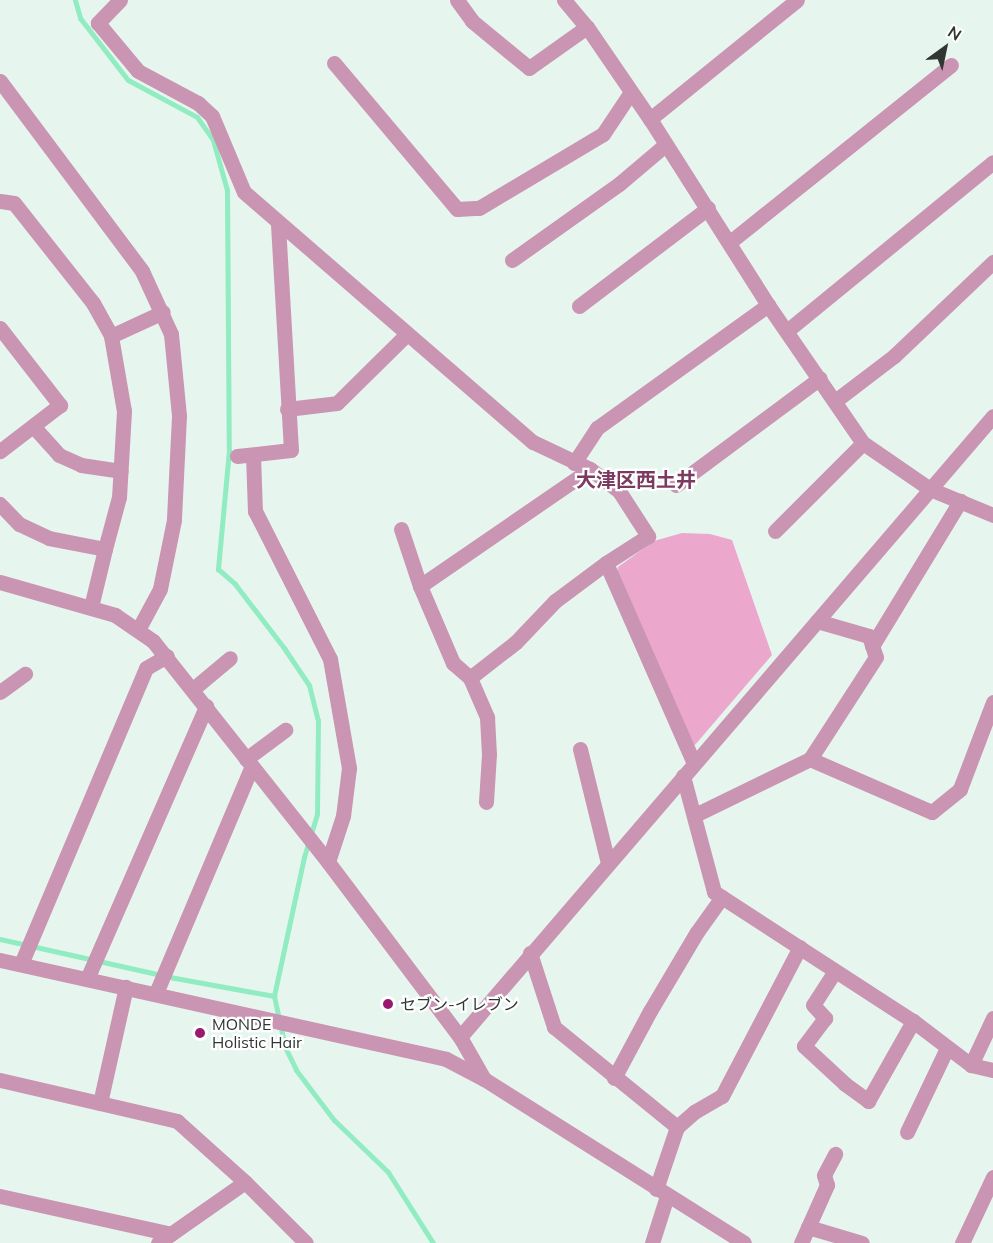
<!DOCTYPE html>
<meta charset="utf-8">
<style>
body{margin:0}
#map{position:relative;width:993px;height:1243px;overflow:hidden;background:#e6f6ee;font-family:Mulish,"Noto Sans JP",sans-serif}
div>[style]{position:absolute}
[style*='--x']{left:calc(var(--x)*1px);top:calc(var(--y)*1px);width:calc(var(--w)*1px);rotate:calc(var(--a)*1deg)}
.green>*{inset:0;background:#eba7cc}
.stream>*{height:5px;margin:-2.5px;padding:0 2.5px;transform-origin:2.5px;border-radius:2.5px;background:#91ecc2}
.minor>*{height:15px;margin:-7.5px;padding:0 7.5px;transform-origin:7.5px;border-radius:7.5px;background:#ca95b2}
.tertiary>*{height:15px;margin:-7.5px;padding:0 7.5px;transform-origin:7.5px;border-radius:7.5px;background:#ca95b2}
.dots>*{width:16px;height:16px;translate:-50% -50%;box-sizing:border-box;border:3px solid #fff;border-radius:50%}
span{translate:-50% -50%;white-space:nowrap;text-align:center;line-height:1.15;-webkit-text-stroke:4.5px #fff;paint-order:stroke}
.poi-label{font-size:16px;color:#303633}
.left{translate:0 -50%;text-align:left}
.quarter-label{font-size:20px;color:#7b3b61;font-weight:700}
.north{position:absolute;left:915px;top:18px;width:60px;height:60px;-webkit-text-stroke:4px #fff;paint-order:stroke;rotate:33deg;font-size:16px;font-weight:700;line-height:24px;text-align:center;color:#303633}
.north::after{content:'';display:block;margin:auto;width:21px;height:27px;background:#303633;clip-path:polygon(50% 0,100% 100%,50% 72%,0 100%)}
</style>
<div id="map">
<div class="green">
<div style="clip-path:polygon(682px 533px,710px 534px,732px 540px,772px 655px,695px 745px,687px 741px,617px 572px,618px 567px,654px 541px)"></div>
</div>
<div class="stream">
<div style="--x:75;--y:0;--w:19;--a:74"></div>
<div style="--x:80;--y:18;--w:78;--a:52.3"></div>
<div style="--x:128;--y:80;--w:78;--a:28.2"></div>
<div style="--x:197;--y:117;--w:28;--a:55"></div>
<div style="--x:213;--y:140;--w:52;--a:74.4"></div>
<div style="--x:227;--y:190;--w:260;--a:89.6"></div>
<div style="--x:229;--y:450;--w:120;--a:95.3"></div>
<div style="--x:218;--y:569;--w:23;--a:41"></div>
<div style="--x:235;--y:584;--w:81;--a:52.6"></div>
<div style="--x:284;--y:648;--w:45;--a:56"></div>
<div style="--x:309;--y:685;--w:36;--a:76"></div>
<div style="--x:318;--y:720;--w:94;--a:90.6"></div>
<div style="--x:317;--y:814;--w:45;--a:106.8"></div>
<div style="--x:304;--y:857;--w:142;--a:102.2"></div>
<div style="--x:274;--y:996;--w:52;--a:77.8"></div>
<div style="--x:285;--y:1047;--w:25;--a:64"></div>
<div style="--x:296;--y:1070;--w:63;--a:52.8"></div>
<div style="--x:334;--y:1120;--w:75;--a:43.9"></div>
<div style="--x:388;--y:1172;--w:84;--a:57.6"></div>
<div style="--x:0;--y:939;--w:179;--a:12.6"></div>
<div style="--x:175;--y:978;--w:101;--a:10.3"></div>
</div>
<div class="minor">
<div style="--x:120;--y:0;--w:32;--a:134"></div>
<div style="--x:98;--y:23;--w:62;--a:50.2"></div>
<div style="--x:138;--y:71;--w:68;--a:28.1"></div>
<div style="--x:198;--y:103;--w:19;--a:43"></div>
<div style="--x:212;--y:116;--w:82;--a:67.2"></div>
<div style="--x:244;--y:192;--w:382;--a:40.9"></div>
<div style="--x:533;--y:442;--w:63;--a:25.3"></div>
<div style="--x:590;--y:469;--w:36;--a:37"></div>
<div style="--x:619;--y:491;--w:54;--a:57.2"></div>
<div style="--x:648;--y:536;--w:50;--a:147.3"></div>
<div style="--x:606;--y:563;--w:64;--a:143.3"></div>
<div style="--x:555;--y:601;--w:57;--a:133.6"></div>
<div style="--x:516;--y:642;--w:58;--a:142"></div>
<div style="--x:457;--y:0;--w:26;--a:54"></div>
<div style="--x:472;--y:21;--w:74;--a:39.5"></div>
<div style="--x:529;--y:68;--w:71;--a:-35.3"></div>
<div style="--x:564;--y:0;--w:35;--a:50"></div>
<div style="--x:587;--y:27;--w:112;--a:55.6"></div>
<div style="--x:650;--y:119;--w:220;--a:57.6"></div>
<div style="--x:768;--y:305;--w:168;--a:55.5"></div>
<div style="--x:863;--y:443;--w:81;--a:34.5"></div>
<div style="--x:930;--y:489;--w:68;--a:22.4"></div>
<div style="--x:334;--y:63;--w:191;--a:49.9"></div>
<div style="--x:457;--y:209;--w:22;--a:-3"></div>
<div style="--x:479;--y:208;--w:144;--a:-30.8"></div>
<div style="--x:603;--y:134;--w:50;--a:-56.3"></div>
<div style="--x:650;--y:119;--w:189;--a:-39"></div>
<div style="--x:0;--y:201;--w:14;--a:8"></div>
<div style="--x:14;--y:203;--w:127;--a:51.7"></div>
<div style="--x:93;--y:303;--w:38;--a:61"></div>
<div style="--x:111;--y:336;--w:76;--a:80.2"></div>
<div style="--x:124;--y:411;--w:86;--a:93.3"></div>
<div style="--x:119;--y:497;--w:54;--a:105.1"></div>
<div style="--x:105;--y:549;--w:57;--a:-168.9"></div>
<div style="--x:49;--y:538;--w:33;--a:-155"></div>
<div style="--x:19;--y:524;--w:28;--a:-134"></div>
<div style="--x:730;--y:242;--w:283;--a:-38.7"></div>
<div style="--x:512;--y:260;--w:131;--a:-35.4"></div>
<div style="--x:619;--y:184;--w:60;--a:-40.3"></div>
<div style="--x:579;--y:306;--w:162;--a:-37.2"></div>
<div style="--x:0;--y:328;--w:98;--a:52.1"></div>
<div style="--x:60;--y:405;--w:76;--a:142.5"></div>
<div style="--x:788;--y:330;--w:265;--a:-39.3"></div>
<div style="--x:111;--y:336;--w:57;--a:-24.8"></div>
<div style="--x:835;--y:401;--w:74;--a:-37.3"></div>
<div style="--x:894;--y:356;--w:137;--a:-43.5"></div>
<div style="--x:287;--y:409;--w:50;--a:-6.8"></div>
<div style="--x:337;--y:403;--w:98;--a:-44.6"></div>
<div style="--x:33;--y:426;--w:39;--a:48"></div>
<div style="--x:59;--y:455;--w:24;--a:24"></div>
<div style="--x:81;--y:465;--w:40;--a:8.5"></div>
<div style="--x:253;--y:455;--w:56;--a:88"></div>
<div style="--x:255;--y:511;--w:166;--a:63.1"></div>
<div style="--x:330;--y:659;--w:111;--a:80.1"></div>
<div style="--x:349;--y:768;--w:48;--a:97.1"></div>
<div style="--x:343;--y:816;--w:48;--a:108.1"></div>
<div style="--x:237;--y:456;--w:54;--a:-6.3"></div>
<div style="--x:291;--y:450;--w:226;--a:-93.3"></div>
<div style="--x:574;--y:463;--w:42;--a:-56.7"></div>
<div style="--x:597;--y:428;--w:211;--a:-35.7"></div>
<div style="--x:676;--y:485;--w:179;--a:-36.6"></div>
<div style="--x:401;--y:529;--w:60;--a:71.6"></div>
<div style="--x:420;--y:586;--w:84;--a:66.8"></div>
<div style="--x:453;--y:663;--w:23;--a:41"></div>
<div style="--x:470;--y:678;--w:43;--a:66.4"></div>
<div style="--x:487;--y:717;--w:37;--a:87"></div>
<div style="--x:489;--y:754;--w:48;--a:93.6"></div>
<div style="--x:775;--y:531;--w:124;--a:-45"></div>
<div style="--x:606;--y:563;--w:219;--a:66.3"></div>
<div style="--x:420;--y:586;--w:206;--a:-34.5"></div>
<div style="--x:91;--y:607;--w:60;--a:-76.4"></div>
<div style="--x:817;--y:621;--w:54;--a:16.1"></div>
<div style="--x:869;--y:636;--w:22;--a:72"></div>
<div style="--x:876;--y:657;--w:121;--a:122.9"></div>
<div style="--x:810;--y:759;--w:133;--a:23.5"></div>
<div style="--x:932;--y:812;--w:36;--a:-39"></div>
<div style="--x:960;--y:789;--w:93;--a:-69.2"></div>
<div style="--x:872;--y:646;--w:170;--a:-58.7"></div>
<div style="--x:193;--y:689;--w:48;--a:-40"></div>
<div style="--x:0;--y:692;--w:31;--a:-36"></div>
<div style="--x:580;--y:749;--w:117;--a:76.2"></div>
<div style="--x:246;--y:759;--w:49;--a:-36.6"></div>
<div style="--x:683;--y:776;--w:120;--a:75"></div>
<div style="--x:714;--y:892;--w:237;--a:33"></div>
<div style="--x:913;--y:1021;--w:73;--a:37.2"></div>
<div style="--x:971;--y:1065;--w:23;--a:13"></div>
<div style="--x:695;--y:815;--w:128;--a:-26"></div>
<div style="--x:530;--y:953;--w:78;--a:72"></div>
<div style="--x:554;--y:1027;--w:159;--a:39.1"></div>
<div style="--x:21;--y:964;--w:321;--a:-67.1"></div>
<div style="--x:146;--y:668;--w:24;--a:-30"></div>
<div style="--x:835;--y:971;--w:40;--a:122.9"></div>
<div style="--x:813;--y:1005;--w:18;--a:47"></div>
<div style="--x:825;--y:1018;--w:35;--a:127"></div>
<div style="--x:804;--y:1046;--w:56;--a:42.8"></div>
<div style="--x:845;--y:1084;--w:29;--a:36"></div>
<div style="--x:868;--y:1101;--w:92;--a:-60.6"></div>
<div style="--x:87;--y:979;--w:298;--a:-66.4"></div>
<div style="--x:156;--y:993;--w:246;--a:-67.1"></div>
<div style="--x:460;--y:1037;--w:818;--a:-49.36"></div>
<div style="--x:971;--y:1065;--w:52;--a:-64.9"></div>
<div style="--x:614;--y:1078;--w:76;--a:-61.8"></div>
<div style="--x:650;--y:1011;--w:92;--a:-59.3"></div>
<div style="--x:697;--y:932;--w:43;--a:-54.5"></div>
<div style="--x:0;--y:1080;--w:182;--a:13"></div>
<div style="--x:177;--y:1121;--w:91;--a:41.9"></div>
<div style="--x:245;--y:1182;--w:86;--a:45"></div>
<div style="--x:100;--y:1103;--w:119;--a:-77.4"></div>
<div style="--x:907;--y:1132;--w:93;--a:-64.5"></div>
<div style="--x:656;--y:1189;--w:65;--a:-71.3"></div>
<div style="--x:677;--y:1127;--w:23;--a:-41"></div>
<div style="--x:694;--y:1112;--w:32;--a:-30"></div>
<div style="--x:722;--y:1096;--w:168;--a:-62.4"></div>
<div style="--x:0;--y:1196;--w:175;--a:12.5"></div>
<div style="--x:808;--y:1227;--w:56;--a:16.5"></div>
<div style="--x:158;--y:1243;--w:106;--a:-35"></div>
<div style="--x:652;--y:1243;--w:49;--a:-72.3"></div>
<div style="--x:801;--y:1243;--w:64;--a:-65.9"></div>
<div style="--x:827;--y:1185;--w:10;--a:-107"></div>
<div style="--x:824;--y:1175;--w:24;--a:-62"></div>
<div style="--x:962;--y:1243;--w:73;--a:-64.8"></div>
</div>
<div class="tertiary">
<div style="--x:0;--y:81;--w:237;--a:53.2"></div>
<div style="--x:142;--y:271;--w:69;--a:65.3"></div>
<div style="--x:171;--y:334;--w:82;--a:84.4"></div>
<div style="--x:179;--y:416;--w:104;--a:92.8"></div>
<div style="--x:174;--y:520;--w:70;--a:101.5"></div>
<div style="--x:160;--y:589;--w:44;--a:118.3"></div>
<div style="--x:0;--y:582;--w:120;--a:16"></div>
<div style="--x:115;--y:615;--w:46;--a:34.4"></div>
<div style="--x:153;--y:641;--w:282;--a:51.6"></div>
<div style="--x:328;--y:862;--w:219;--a:53"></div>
<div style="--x:460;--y:1037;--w:48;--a:60.3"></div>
<div style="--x:0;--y:960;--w:457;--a:12.5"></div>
<div style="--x:446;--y:1059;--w:43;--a:27.8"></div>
<div style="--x:484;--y:1079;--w:307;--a:32.2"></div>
</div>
<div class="dots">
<div style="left:388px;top:1004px;background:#99196f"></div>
<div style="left:200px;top:1033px;background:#99196f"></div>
</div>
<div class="poi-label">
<span class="left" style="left:400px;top:1004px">セブン-イレブン</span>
<span class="left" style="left:212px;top:1033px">MONDE<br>Holistic Hair</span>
</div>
<div class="quarter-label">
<span style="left:636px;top:479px">大津区西土井</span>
</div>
<div class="north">N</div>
</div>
